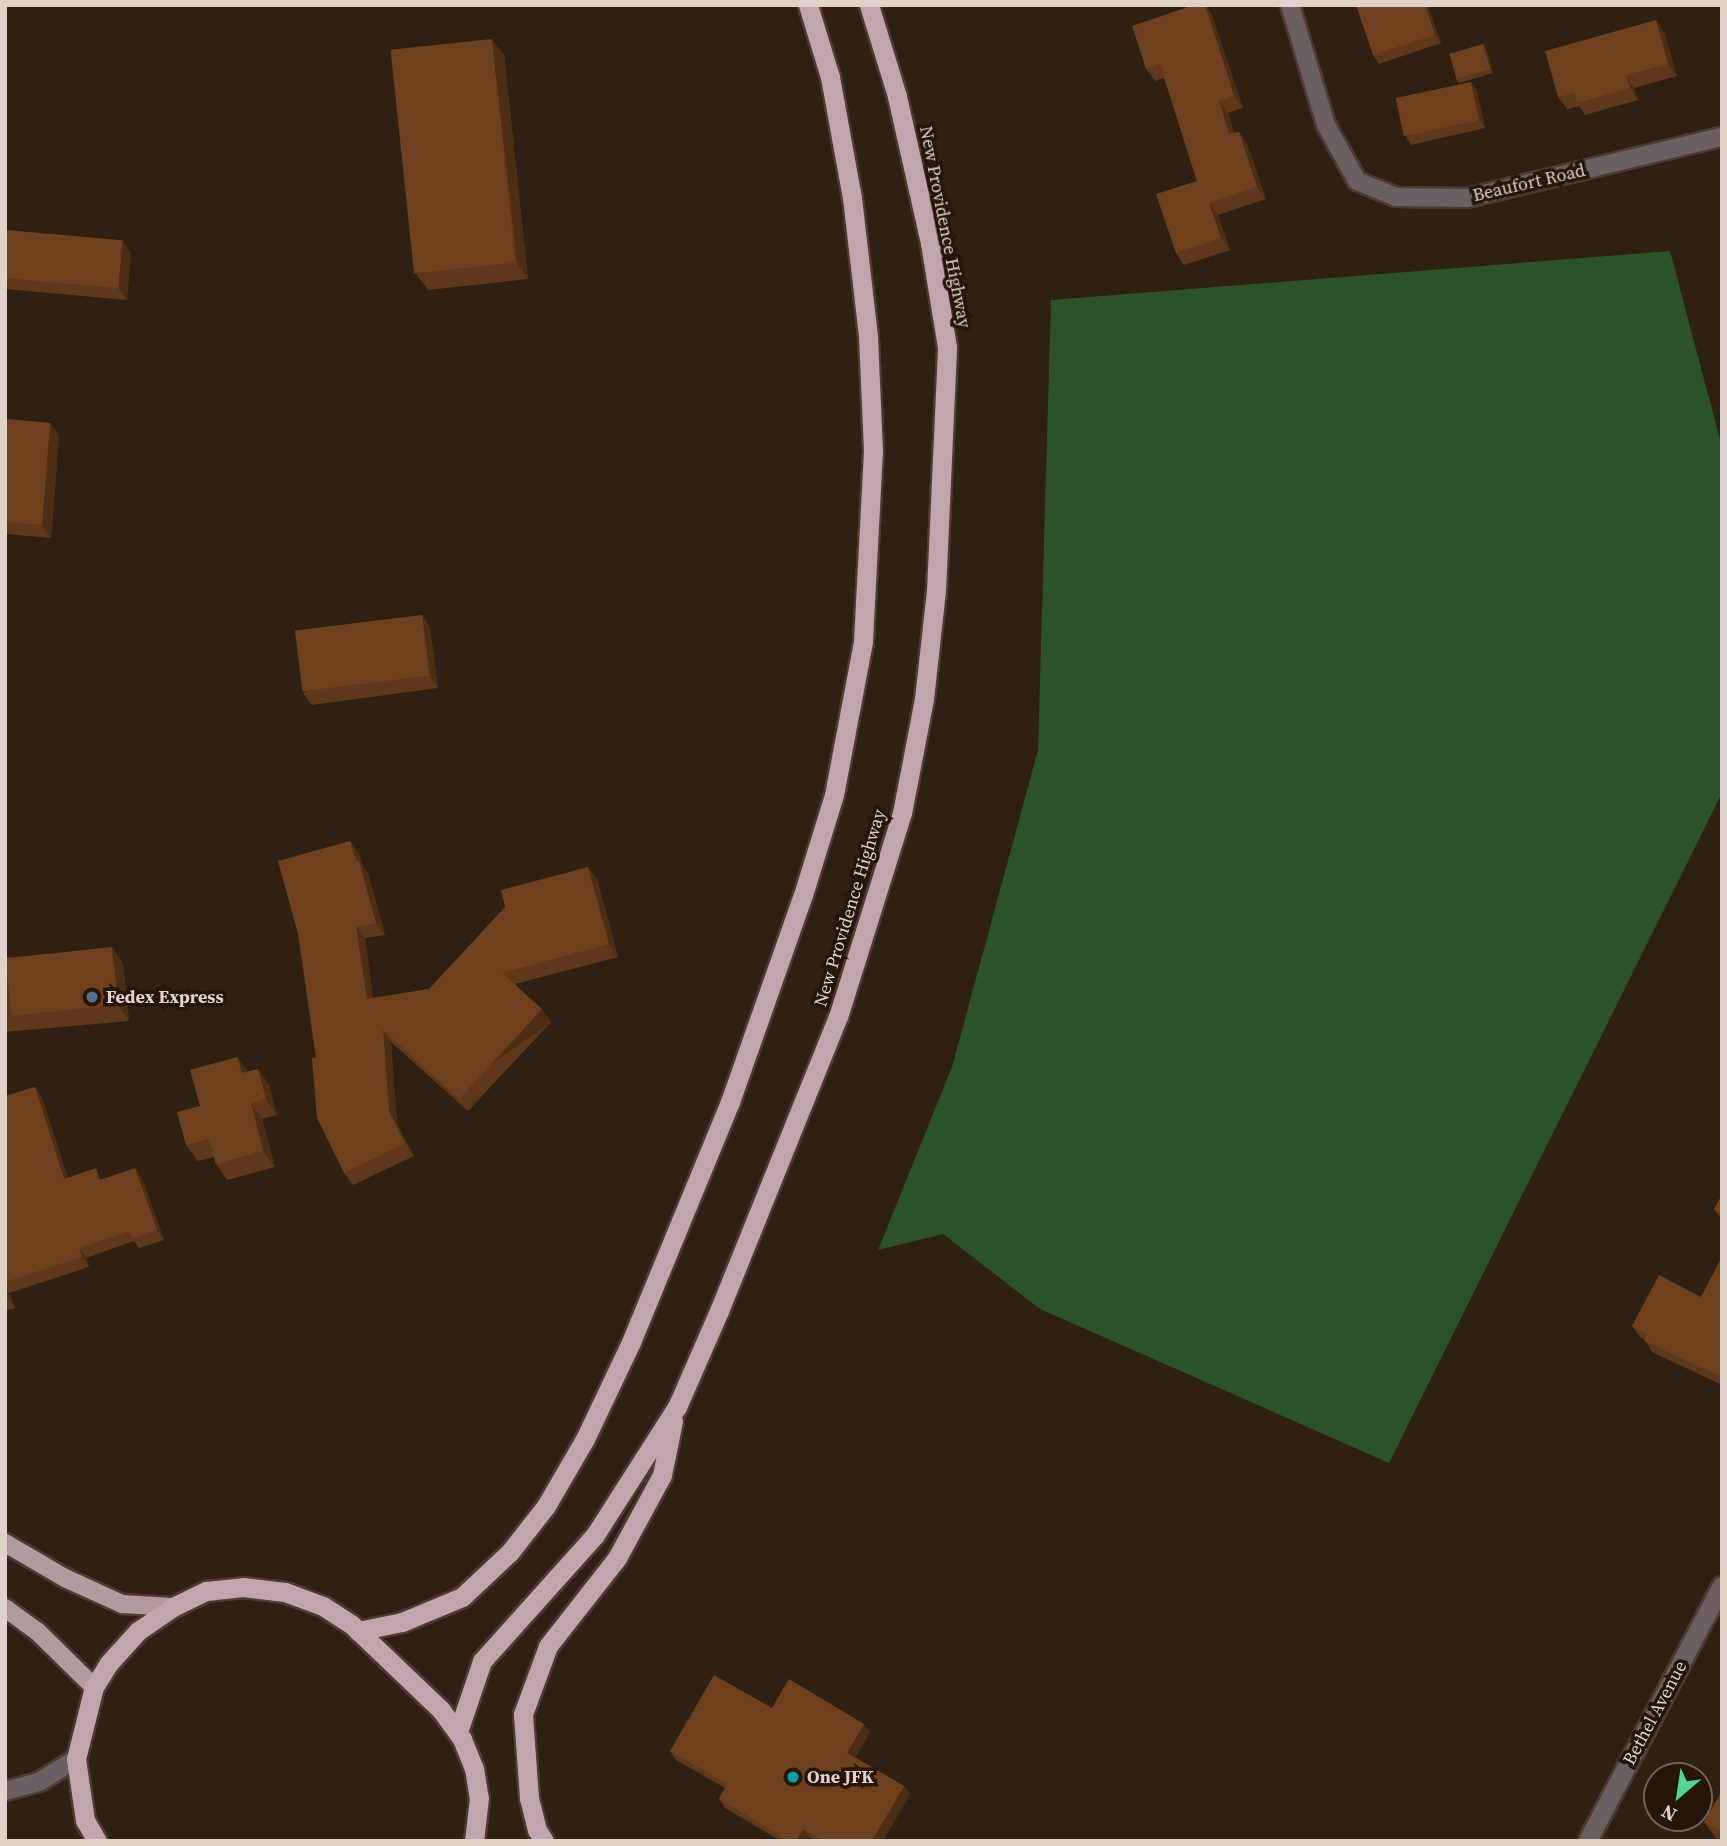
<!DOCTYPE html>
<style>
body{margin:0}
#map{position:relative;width:1727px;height:1846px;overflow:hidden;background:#301f13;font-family:"Source Serif 4",serif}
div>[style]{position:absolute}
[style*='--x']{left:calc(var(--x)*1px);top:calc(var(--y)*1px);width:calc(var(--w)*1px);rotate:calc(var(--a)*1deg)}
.forest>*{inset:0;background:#2b5229}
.roads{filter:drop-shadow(2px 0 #4c3c30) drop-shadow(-2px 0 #4c3c30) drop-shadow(0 2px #4c3c30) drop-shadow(0 -2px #4c3c30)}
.minor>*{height:18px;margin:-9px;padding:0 9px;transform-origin:9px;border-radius:9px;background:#6a5f61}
.tertiary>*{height:18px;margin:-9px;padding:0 9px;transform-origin:9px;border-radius:9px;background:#6a5f61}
.primary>*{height:18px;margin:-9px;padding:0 9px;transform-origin:9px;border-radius:9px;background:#b29a9f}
.trunk>*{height:19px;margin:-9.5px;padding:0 9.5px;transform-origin:9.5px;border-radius:9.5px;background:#c0a6ac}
.wall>*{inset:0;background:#5f371a}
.shaded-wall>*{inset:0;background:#4e2d15;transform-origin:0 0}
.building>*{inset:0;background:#6f401e;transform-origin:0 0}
.dots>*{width:19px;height:19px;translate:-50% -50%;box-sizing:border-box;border:4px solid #26150a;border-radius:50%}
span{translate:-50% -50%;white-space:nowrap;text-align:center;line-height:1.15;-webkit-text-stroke:7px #26150a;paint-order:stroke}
.street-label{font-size:18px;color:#dfd3cb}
.poi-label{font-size:18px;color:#dfd3cb;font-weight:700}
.left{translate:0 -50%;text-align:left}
.frame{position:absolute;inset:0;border:7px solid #dfd3cb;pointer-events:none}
.north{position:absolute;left:1643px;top:1762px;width:70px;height:70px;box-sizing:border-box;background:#26150a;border:2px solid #706157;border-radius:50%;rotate:209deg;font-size:19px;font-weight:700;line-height:28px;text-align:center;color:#dfd3cb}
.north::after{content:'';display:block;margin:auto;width:24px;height:32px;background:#54d396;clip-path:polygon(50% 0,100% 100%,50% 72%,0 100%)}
</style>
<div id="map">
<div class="forest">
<div style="clip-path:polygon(1670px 251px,1722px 447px,1722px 793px,1389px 1463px,1040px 1309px,943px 1234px,878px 1250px,952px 1067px,1038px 750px,1051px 300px)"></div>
</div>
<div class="roads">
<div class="minor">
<div style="--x:1290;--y:5;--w:125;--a:73.3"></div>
<div style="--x:1326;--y:125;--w:64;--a:61"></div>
<div style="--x:1357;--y:181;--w:42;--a:22.3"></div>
<div style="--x:1396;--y:197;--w:71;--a:0.8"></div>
<div style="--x:1467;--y:198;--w:262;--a:-13.5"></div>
<div style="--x:1588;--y:1841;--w:288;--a:-62.3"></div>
</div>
<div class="tertiary">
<div style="--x:5;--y:1791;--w:35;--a:-15"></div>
<div style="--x:39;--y:1782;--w:44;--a:-31.9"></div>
</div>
<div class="primary">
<div style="--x:5;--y:1543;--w:69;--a:30.3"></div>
<div style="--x:65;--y:1578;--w:63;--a:24.5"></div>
<div style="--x:122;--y:1604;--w:51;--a:3.4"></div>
<div style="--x:5;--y:1608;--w:39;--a:36"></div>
<div style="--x:37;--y:1631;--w:80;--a:44.5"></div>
</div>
<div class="trunk">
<div style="--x:358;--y:1631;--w:45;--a:-11.6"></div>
<div style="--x:402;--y:1622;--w:65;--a:-22.6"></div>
<div style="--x:462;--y:1597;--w:66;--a:-43.2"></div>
<div style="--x:510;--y:1552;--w:58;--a:-52"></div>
<div style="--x:546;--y:1506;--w:78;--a:-59.8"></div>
<div style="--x:585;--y:1439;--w:107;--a:-64.6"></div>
<div style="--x:631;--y:1342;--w:260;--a:-67.6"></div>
<div style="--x:730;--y:1102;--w:219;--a:-70.6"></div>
<div style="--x:803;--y:895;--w:105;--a:-72.8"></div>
<div style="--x:834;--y:795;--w:157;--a:-79.3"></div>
<div style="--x:863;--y:641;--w:190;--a:-87"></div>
<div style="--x:873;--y:451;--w:115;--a:-92.5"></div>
<div style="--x:868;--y:336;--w:139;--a:-96.6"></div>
<div style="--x:852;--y:198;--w:123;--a:-100.3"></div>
<div style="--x:830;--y:77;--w:75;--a:-107"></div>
<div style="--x:458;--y:1732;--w:75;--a:-71.3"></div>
<div style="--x:482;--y:1661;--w:169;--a:-48.1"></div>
<div style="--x:595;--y:1535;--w:152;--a:-57.4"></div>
<div style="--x:677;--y:1407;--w:105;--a:-66.4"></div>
<div style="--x:719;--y:1311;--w:317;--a:-68"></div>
<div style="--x:838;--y:1017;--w:214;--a:-72.6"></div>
<div style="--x:902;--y:813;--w:116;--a:-79.1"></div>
<div style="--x:924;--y:699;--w:109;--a:-83.7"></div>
<div style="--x:936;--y:591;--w:244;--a:-87.4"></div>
<div style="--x:947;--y:347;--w:105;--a:-99.3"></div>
<div style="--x:930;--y:243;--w:151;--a:-102.7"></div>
<div style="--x:897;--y:96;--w:95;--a:-107.1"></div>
<div style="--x:97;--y:1841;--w:24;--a:-120"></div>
<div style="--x:85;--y:1820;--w:62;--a:-98.4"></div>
<div style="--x:76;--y:1759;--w:74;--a:-76"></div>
<div style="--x:94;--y:1687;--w:28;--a:-58"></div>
<div style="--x:109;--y:1663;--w:43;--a:-47.8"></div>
<div style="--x:138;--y:1631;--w:42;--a:-34.4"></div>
<div style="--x:173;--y:1607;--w:37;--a:-26"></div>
<div style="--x:206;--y:1591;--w:37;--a:-6"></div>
<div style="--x:243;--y:1587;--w:42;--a:6.8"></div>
<div style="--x:285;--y:1592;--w:40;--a:20.2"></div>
<div style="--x:323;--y:1606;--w:33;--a:33"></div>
<div style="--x:351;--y:1624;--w:124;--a:43.7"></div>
<div style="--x:441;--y:1710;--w:36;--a:54"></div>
<div style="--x:462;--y:1739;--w:31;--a:68"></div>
<div style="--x:474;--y:1768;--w:30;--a:81"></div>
<div style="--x:479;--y:1798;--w:43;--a:96.6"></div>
<div style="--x:544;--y:1841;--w:13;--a:-122"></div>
<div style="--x:537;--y:1830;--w:33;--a:-104"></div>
<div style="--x:529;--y:1798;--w:84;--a:-94.1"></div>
<div style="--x:523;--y:1714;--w:72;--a:-69.8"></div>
<div style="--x:548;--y:1646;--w:112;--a:-51.9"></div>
<div style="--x:617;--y:1558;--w:94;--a:-61.5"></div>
<div style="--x:662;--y:1475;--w:55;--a:-78.5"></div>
</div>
</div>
<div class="wall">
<div style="clip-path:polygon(1194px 5px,1206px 5px,1212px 15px,1243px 108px,1228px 113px,1234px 133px,1239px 132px,1247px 144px,1266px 199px,1218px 215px,1230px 250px,1184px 265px,1176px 253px,1197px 181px,1164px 78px,1155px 81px,1146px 69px)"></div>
<div style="clip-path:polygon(1409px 5px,1427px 5px,1429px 9px,1441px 43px,1379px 64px,1373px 55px)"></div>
<div style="clip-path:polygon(1664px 32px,1677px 76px,1634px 88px,1638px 100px,1585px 115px,1579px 106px,1567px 109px,1558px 97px)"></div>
<div style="clip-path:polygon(1483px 44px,1486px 48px,1493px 73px,1459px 83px,1456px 79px)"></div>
<div style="clip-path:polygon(504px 55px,528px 279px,428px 290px,416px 274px)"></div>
<div style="clip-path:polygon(1477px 91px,1485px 128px,1411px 145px,1406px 137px)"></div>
<div style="clip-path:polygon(5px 230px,122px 241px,131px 253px,127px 300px,5px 289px)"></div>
<div style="clip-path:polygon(5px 419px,50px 423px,59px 435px,51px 538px,5px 534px)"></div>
<div style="clip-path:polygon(422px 615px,430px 628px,438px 688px,312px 705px,303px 693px)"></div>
<div style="clip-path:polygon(350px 841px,359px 854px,362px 865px,368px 873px,385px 935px,365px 938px,373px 998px,429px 989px,597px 879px,618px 957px,515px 984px,551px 1022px,468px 1111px,391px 1042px,397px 1123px,414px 1156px,353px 1185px,344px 1173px,316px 1058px)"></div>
<div style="clip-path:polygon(5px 957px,123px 963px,129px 1021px,5px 1032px)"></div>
<div style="clip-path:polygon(237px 1057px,248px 1072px,258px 1069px,269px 1085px,277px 1115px,262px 1119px,275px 1167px,227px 1180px,216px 1164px,214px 1157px,198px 1161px,186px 1145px,200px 1106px)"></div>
<div style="clip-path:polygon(35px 1087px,42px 1097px,68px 1178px,103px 1179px,142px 1178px,164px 1240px,139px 1248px,134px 1241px,86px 1258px,89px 1267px,9px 1293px,15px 1308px,5px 1311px,5px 1096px)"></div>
<div style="clip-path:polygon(1722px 1195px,1722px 1220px,1714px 1209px)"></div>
<div style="clip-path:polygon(1722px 1257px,1722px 1385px,1652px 1352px,1645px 1340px,1641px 1338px,1632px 1326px,1701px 1297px)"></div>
<div style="clip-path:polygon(772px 1708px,870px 1732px,855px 1757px,904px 1786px,910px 1794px,883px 1841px,815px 1841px,809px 1837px,807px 1841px,781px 1841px,725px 1808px,719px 1799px,725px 1788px,676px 1760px,670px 1751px)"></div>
<div style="clip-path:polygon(1722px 1791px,1722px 1841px,1720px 1841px,1716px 1838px,1704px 1822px)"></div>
</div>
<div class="shaded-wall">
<div style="clip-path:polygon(1205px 5px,1206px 5px,1212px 15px,1243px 108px,1234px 96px)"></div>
<div style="clip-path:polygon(1425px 5px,1427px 5px,1429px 9px,1441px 43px,1435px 35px)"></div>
<div style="clip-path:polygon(1656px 20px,1664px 32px,1677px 76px,1668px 64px)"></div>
<div style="clip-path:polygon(492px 39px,504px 55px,528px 279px,517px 263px)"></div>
<div style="clip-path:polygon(1483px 44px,1486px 48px,1493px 73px,1490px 69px)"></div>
<div style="clip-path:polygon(1626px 75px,1634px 88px,1638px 100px,1630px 88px)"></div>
<div style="clip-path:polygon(1471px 82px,1477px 91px,1485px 128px,1479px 120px)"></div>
<div style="clip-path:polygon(1219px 101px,1228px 113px,1237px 146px,1229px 134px)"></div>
<div style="clip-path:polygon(1239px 132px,1247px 144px,1266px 199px,1257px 187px)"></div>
<div style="clip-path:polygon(1209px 203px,1218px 215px,1230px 250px,1221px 238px)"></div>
<div style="clip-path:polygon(122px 241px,131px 253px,127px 300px,118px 288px)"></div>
<div style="clip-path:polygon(50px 423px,59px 435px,51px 538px,42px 525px)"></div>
<div style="clip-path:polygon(422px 615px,430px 628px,438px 688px,429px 676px)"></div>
<div style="clip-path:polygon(350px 841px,359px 854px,362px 865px,368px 873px,385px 935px,376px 923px)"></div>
<div style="clip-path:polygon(588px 867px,597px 879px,618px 957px,609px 944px)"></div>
<div style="clip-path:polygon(356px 926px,365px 938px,375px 1011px,367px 999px)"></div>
<div style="clip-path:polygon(112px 947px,123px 963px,129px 1021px,118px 1005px)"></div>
<div style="left:542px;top:1009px;width:16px;height:122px;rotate:55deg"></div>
<div style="clip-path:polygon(383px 1030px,391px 1042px,397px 1123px,414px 1156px,405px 1143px,389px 1111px)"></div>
<div style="clip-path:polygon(237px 1057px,249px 1073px,242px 1073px)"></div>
<div style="clip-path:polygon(258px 1069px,269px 1085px,277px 1115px,266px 1099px)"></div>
<div style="clip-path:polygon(35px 1087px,42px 1097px,71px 1189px,64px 1179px)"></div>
<div style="clip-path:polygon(251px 1103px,262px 1119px,275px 1167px,263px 1151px)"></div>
<div style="clip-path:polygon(135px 1168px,142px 1178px,164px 1240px,157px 1230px)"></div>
<div style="clip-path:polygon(79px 1248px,86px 1258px,89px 1267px,82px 1257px)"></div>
<div style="clip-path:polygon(5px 1287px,9px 1293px,15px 1308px,8px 1298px)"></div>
<div style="clip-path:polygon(864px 1724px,870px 1732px,853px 1761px,847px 1753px)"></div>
<div style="clip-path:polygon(904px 1786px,910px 1794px,883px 1841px,872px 1841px)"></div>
<div style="clip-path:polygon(803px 1829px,809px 1837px,807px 1841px,796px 1841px)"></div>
</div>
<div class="building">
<div style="clip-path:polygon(1194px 5px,1205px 5px,1234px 96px,1219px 101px,1229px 134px,1239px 132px,1257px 187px,1209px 203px,1221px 238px,1176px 253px,1156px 194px,1197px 181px,1160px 64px,1146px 69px,1132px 26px)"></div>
<div style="clip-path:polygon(1356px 5px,1404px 5px,1405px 7px,1409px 5px,1425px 5px,1435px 35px,1373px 55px)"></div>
<div style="clip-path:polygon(1656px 20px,1668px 64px,1626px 75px,1630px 88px,1577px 103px,1574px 93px,1558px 97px,1545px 51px)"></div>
<div style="left:492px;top:39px;width:225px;height:102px;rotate:84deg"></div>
<div style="left:1483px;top:44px;width:26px;height:35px;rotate:74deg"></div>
<div style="left:1471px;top:82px;width:39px;height:77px;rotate:78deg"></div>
<div style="left:5px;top:230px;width:118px;height:48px;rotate:5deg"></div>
<div style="clip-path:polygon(5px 419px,50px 423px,42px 525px,5px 522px)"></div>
<div style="left:422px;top:615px;width:61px;height:128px;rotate:83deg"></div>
<div style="clip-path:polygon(350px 841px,356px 861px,359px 861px,376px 923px,356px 926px,367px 999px,429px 989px,505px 907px,501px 890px,588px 867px,609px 944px,502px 973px,542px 1009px,459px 1099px,383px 1030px,389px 1111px,405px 1143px,344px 1173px,317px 1118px,312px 1058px,316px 1058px,298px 934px,278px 861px)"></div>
<div style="left:112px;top:947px;width:58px;height:107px;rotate:84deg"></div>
<div style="clip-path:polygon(237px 1057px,242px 1073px,258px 1069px,266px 1099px,251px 1103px,263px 1151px,216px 1164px,209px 1139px,186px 1145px,177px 1112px,200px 1106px,190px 1070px)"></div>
<div style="clip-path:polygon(35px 1087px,64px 1179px,96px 1168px,100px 1180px,135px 1168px,157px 1230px,132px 1238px,129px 1231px,79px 1248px,82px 1257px,5px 1282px,5px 1096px)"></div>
<div style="clip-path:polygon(1722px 1195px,1722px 1213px,1714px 1209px)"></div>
<div style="clip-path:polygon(1722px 1257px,1722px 1377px,1644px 1341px,1647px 1334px,1632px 1326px,1659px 1275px,1701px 1297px)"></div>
<div style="clip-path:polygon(714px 1675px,772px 1708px,789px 1679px,864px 1724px,847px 1753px,904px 1786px,872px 1841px,823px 1841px,803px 1829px,796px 1841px,789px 1841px,719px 1799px,727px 1784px,670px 1751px)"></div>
<div style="clip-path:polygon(1722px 1791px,1722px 1832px,1704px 1822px)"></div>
</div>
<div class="dots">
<div style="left:92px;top:997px;background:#5c6f8a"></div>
<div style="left:793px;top:1777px;background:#0f9aa8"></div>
</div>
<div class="street-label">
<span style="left:1529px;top:183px;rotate:-13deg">Beaufort Road</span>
<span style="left:945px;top:227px;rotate:79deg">New Providence Highway</span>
<span style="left:850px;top:908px;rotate:-73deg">New Providence Highway</span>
<span style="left:1655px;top:1713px;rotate:-62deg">Bethel Avenue</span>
</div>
<div class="poi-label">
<span class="left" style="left:106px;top:997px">Fedex Express</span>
<span class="left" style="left:807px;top:1777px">One JFK</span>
</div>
<div class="frame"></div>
<div class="north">N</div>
</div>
